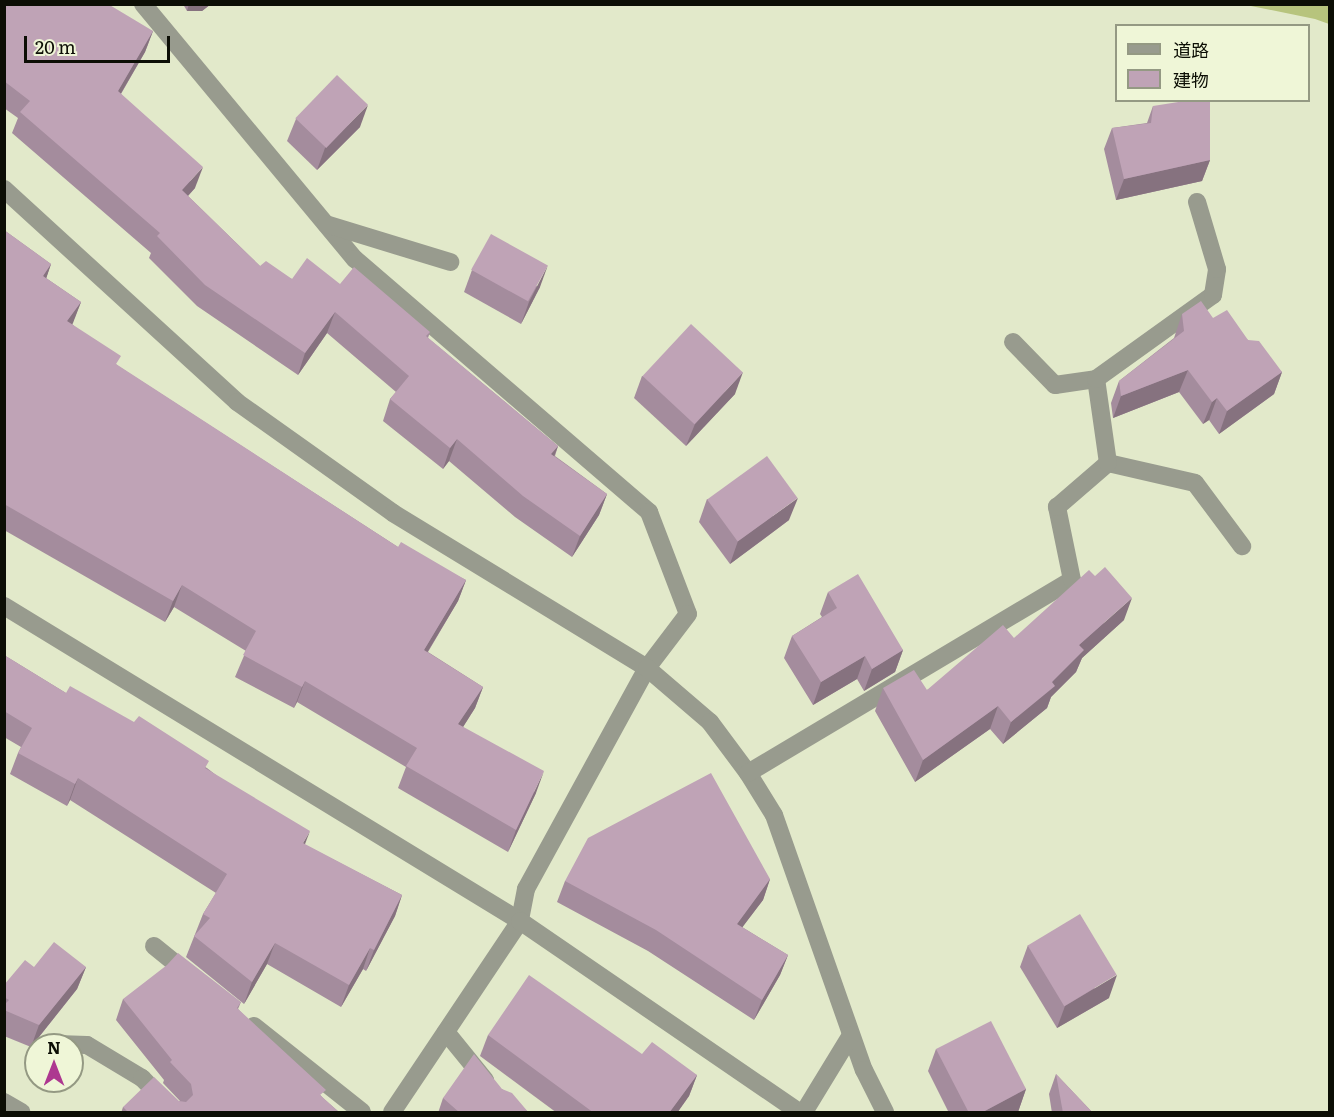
<!DOCTYPE html>
<meta charset="utf-8">
<style>
body{margin:0}
#map{position:relative;width:1334px;height:1117px;overflow:hidden;background:#e2e9ca;font-family:Literata,"Noto Sans JP",serif}
div>[style]{position:absolute}
[style*='--x']{left:calc(var(--x)*1px);top:calc(var(--y)*1px);width:calc(var(--w)*1px);rotate:calc(var(--a)*1deg)}
.green>*{inset:0;background:#b7c47d}
.minor>*{height:18px;margin:-9px;padding:0 9px;transform-origin:9px;border-radius:9px;background:#989b8e}
.wall>*{inset:0;background:#a48c9d}
.shaded-wall>*{inset:0;background:#86727f}
.building>*{inset:0;background:#bfa3b6;transform-origin:0 0}
span{translate:-50% -50%;white-space:nowrap;text-align:center;line-height:1.15;-webkit-text-stroke:4.5px #eff6d7;paint-order:stroke}
.frame{position:absolute;inset:0;border:6px solid #0c0e05;pointer-events:none}
.legend{position:absolute;left:1115px;top:24px;width:195px;height:78px;box-sizing:border-box;background:#eff6d7;border:2px solid #949983;margin:0;padding:8px 10px;list-style:none;font-size:18px;color:#0c0e05}
.legend li{display:flex;align-items:center;gap:12px;height:30px}
.legend b{width:30px;border:2px solid #949983}
.north{position:absolute;left:24px;top:1033px;width:60px;height:60px;box-sizing:border-box;background:#eff6d7;border:2px solid #949983;border-radius:50%;rotate:0deg;font-size:16px;font-weight:700;line-height:24px;text-align:center;color:#0c0e05}
.north::after{content:'';display:block;margin:auto;width:21px;height:27px;background:#ad3890;clip-path:polygon(50% 0,100% 100%,50% 72%,0 100%)}
.scale{position:absolute;left:24px;top:36px;width:146px;height:27px;box-sizing:border-box;border:3px solid #0c0e05;border-top:0;padding-left:8px;font-size:18px;line-height:21px;white-space:nowrap;color:#0c0e05;-webkit-text-stroke:4px #eff6d7;paint-order:stroke}
</style>
<div id="map">
<div class="green">
<div style="clip-path:polygon(1246px 5px,1329px 5px,1329px 24px,1315px 19px)"></div>
</div>
<div class="minor">
<div style="--x:143;--y:4;--w:332;--a:50.3"></div>
<div style="--x:355;--y:259;--w:388;--a:40.7"></div>
<div style="--x:649;--y:512;--w:109;--a:69.1"></div>
<div style="--x:688;--y:614;--w:68;--a:127.2"></div>
<div style="--x:647;--y:668;--w:252;--a:118.7"></div>
<div style="--x:526;--y:889;--w:33;--a:101"></div>
<div style="--x:520;--y:921;--w:230;--a:123.8"></div>
<div style="--x:4;--y:189;--w:316;--a:42.4"></div>
<div style="--x:237;--y:402;--w:191;--a:35.4"></div>
<div style="--x:393;--y:513;--w:298;--a:31.4"></div>
<div style="--x:647;--y:668;--w:83;--a:40.6"></div>
<div style="--x:710;--y:722;--w:64;--a:53.3"></div>
<div style="--x:748;--y:773;--w:49;--a:58.2"></div>
<div style="--x:774;--y:815;--w:270;--a:70.6"></div>
<div style="--x:864;--y:1070;--w:47;--a:63.4"></div>
<div style="--x:326;--y:224;--w:130;--a:17"></div>
<div style="--x:1013;--y:342;--w:60;--a:45.7"></div>
<div style="--x:1055;--y:385;--w:41;--a:-8.3"></div>
<div style="--x:1108;--y:463;--w:89;--a:12.9"></div>
<div style="--x:1195;--y:483;--w:79;--a:53.3"></div>
<div style="--x:4;--y:606;--w:605;--a:31.4"></div>
<div style="--x:520;--y:921;--w:338;--a:34.4"></div>
<div style="--x:748;--y:773;--w:377;--a:-30.8"></div>
<div style="--x:1072;--y:580;--w:75;--a:-101.6"></div>
<div style="--x:1057;--y:507;--w:67;--a:-40.8"></div>
<div style="--x:1108;--y:463;--w:85;--a:-98.1"></div>
<div style="--x:1096;--y:379;--w:144;--a:-35.7"></div>
<div style="--x:1213;--y:295;--w:26;--a:-81"></div>
<div style="--x:1217;--y:269;--w:70;--a:-106.6"></div>
<div style="--x:154;--y:946;--w:46;--a:38.9"></div>
<div style="--x:254;--y:1026;--w:138;--a:38.5"></div>
<div style="--x:446;--y:1032;--w:62;--a:50.9"></div>
<div style="--x:57;--y:1044;--w:30;--a:2"></div>
<div style="--x:87;--y:1045;--w:64;--a:31"></div>
<div style="--x:142;--y:1078;--w:47;--a:45.9"></div>
<div style="--x:4;--y:1102;--w:20;--a:30"></div>
<div style="--x:804;--y:1112;--w:90;--a:-58.6"></div>
</div>
<div class="wall">
<div style="clip-path:polygon(4px 4px,153px 31px,145px 52px,121px 94px,195px 188px,188px 196px,260px 266px,292px 279px,340px 284px,430px 332px,428px 338px,558px 446px,555px 456px,607px 494px,599px 515px,572px 557px,515px 517px,449px 461px,443px 469px,383px 421px,390px 399px,396px 392px,327px 333px,298px 375px,197px 306px,149px 258px,151px 253px,12px 133px,18px 118px,4px 108px)"></div>
<div style="clip-path:polygon(183px 4px,211px 4px,202px 11px,187px 11px)"></div>
<div style="clip-path:polygon(1153px 106px,1210px 160px,1202px 181px,1116px 200px,1104px 149px,1112px 128px,1147px 123px)"></div>
<div style="clip-path:polygon(296px 119px,360px 127px,317px 170px,287px 141px)"></div>
<div style="clip-path:polygon(4px 230px,51px 264px,46px 278px,81px 302px,72px 324px,118px 366px,398px 547px,466px 580px,458px 601px,428px 652px,483px 687px,475px 708px,463px 727px,536px 793px,508px 852px,398px 788px,406px 767px,297px 702px,294px 708px,235px 677px,246px 651px,174px 607px,165px 622px,4px 530px)"></div>
<div style="clip-path:polygon(472px 270px,540px 287px,521px 324px,464px 292px)"></div>
<div style="clip-path:polygon(1182px 314px,1213px 318px,1248px 340px,1282px 372px,1274px 394px,1219px 434px,1209px 420px,1203px 424px,1179px 392px,1113px 418px,1111px 403px,1119px 381px,1174px 338px)"></div>
<div style="clip-path:polygon(642px 376px,735px 394px,686px 446px,634px 398px)"></div>
<div style="clip-path:polygon(707px 499px,789px 520px,730px 564px,699px 522px)"></div>
<div style="clip-path:polygon(828px 592px,903px 650px,895px 672px,864px 691px,857px 679px,813px 705px,784px 658px,792px 636px,822px 617px,820px 614px)"></div>
<div style="clip-path:polygon(1124px 620px,1082px 658px,1076px 672px,1051px 697px,1047px 708px,1003px 744px,990px 729px,915px 782px,875px 711px,883px 688px,927px 690px,1014px 638px)"></div>
<div style="clip-path:polygon(4px 655px,66px 693px,207px 768px,305px 845px,402px 895px,395px 916px,366px 971px,363px 969px,341px 1007px,267px 964px,244px 1004px,186px 957px,203px 914px,216px 893px,70px 800px,67px 806px,10px 774px,18px 753px,21px 747px,4px 737px)"></div>
<div style="clip-path:polygon(770px 879px,763px 900px,742px 927px,788px 955px,780px 975px,754px 1020px,648px 951px,557px 902px,565px 881px)"></div>
<div style="clip-path:polygon(1028px 945px,1109px 998px,1057px 1028px,1020px 967px)"></div>
<div style="clip-path:polygon(34px 967px,86px 967px,77px 989px,31px 1047px,4px 1036px,4px 985px)"></div>
<div style="clip-path:polygon(123px 999px,241px 1002px,238px 1009px,323px 1098px,340px 1113px,121px 1113px,123px 1107px,180px 1101px,163px 1083px,164px 1080px,116px 1020px)"></div>
<div style="clip-path:polygon(488px 1035px,697px 1075px,689px 1096px,677px 1113px,557px 1113px,480px 1056px)"></div>
<div style="clip-path:polygon(936px 1049px,1026px 1089px,1018px 1112px,1017px 1113px,949px 1113px,928px 1071px)"></div>
<div style="clip-path:polygon(1056px 1074px,1093px 1113px,1052px 1113px,1049px 1094px)"></div>
<div style="clip-path:polygon(502px 1089px,529px 1113px,438px 1113px,443px 1098px)"></div>
</div>
<div class="shaded-wall">
<div style="clip-path:polygon(189px 4px,211px 4px,202px 11px,187px 11px)"></div>
<div style="clip-path:polygon(153px 31px,145px 52px,110px 112px,118px 91px)"></div>
<div style="clip-path:polygon(368px 105px,360px 127px,317px 170px,325px 148px)"></div>
<div style="clip-path:polygon(1210px 160px,1202px 181px,1116px 200px,1124px 179px)"></div>
<div style="clip-path:polygon(203px 167px,195px 188px,174px 211px,182px 190px)"></div>
<div style="clip-path:polygon(51px 264px,44px 285px,43px 276px)"></div>
<div style="clip-path:polygon(548px 265px,540px 287px,521px 324px,529px 302px)"></div>
<div style="clip-path:polygon(81px 302px,73px 323px,60px 343px,67px 321px)"></div>
<div style="clip-path:polygon(335px 312px,327px 333px,298px 375px,305px 353px)"></div>
<div style="clip-path:polygon(1188px 370px,1179px 392px,1113px 418px,1121px 396px)"></div>
<div style="clip-path:polygon(743px 372px,735px 394px,686px 446px,695px 424px)"></div>
<div style="clip-path:polygon(1282px 372px,1274px 394px,1219px 434px,1227px 411px)"></div>
<div style="clip-path:polygon(1217px 398px,1209px 420px,1203px 424px,1212px 402px)"></div>
<div style="clip-path:polygon(457px 439px,449px 461px,443px 469px,450px 448px)"></div>
<div style="clip-path:polygon(558px 446px,550px 467px,551px 454px)"></div>
<div style="clip-path:polygon(607px 494px,599px 515px,572px 557px,580px 536px)"></div>
<div style="clip-path:polygon(798px 498px,789px 520px,730px 564px,738px 541px)"></div>
<div style="clip-path:polygon(466px 580px,458px 601px,416px 671px,424px 650px)"></div>
<div style="clip-path:polygon(182px 585px,174px 607px,165px 622px,173px 601px)"></div>
<div style="clip-path:polygon(1132px 598px,1124px 620px,1082px 658px,1076px 672px,1051px 697px,1047px 708px,1003px 744px,1011px 722px,1052px 682px,1079px 645px)"></div>
<div style="clip-path:polygon(903px 650px,895px 672px,864px 691px,872px 669px)"></div>
<div style="clip-path:polygon(865px 656px,857px 679px,813px 705px,821px 682px)"></div>
<div style="clip-path:polygon(305px 681px,297px 702px,294px 708px,302px 687px)"></div>
<div style="clip-path:polygon(483px 687px,475px 708px,451px 746px,458px 724px)"></div>
<div style="clip-path:polygon(998px 706px,990px 729px,915px 782px,923px 760px)"></div>
<div style="clip-path:polygon(544px 771px,536px 793px,508px 852px,516px 830px)"></div>
<div style="clip-path:polygon(78px 778px,70px 800px,67px 806px,75px 784px)"></div>
<div style="clip-path:polygon(310px 831px,302px 852px,303px 843px)"></div>
<div style="clip-path:polygon(770px 879px,763px 900px,729px 945px,737px 924px)"></div>
<div style="clip-path:polygon(402px 895px,395px 916px,366px 971px,374px 950px)"></div>
<div style="clip-path:polygon(275px 943px,267px 964px,244px 1004px,252px 982px)"></div>
<div style="clip-path:polygon(370px 948px,363px 969px,341px 1007px,349px 985px)"></div>
<div style="clip-path:polygon(788px 955px,780px 975px,754px 1020px,762px 1000px)"></div>
<div style="clip-path:polygon(86px 967px,77px 989px,31px 1047px,39px 1025px)"></div>
<div style="clip-path:polygon(1117px 975px,1109px 998px,1057px 1028px,1065px 1006px)"></div>
<div style="clip-path:polygon(697px 1075px,689px 1096px,677px 1113px,669px 1113px)"></div>
<div style="clip-path:polygon(1026px 1089px,1018px 1112px,1017px 1113px,981px 1113px)"></div>
</div>
<div class="building">
<div style="clip-path:polygon(4px 4px,108px 4px,153px 31px,118px 91px,203px 167px,182px 190px,260px 266px,266px 261px,292px 279px,307px 258px,340px 284px,354px 267px,430px 332px,426px 336px,558px 446px,551px 454px,607px 494px,580px 536px,523px 496px,457px 439px,450px 448px,390px 399px,409px 376px,335px 312px,305px 353px,205px 285px,157px 236px,160px 233px,20px 112px,30px 101px,4px 81px)"></div>
<div style="left:337px;top:75px;width:43px;height:60px;rotate:44deg"></div>
<div style="clip-path:polygon(1191px 100px,1210px 100px,1210px 160px,1124px 179px,1112px 128px,1151px 123px,1153px 106px)"></div>
<div style="clip-path:polygon(4px 230px,51px 264px,43px 276px,81px 302px,67px 321px,121px 356px,116px 364px,398px 547px,401px 542px,466px 580px,424px 650px,483px 687px,458px 724px,544px 771px,516px 830px,406px 766px,417px 748px,305px 681px,302px 687px,243px 655px,256px 631px,182px 585px,173px 601px,4px 504px)"></div>
<div style="left:491px;top:234px;width:65px;height:41px;rotate:29deg"></div>
<div style="clip-path:polygon(1201px 301px,1213px 318px,1227px 310px,1248px 340px,1259px 341px,1282px 372px,1227px 411px,1217px 398px,1212px 402px,1188px 370px,1121px 396px,1119px 381px,1184px 331px,1182px 314px)"></div>
<div style="left:691px;top:324px;width:71px;height:71px;rotate:43deg"></div>
<div style="left:767px;top:456px;width:52px;height:74px;rotate:54deg"></div>
<div style="clip-path:polygon(1105px 567px,1132px 598px,1079px 645px,1084px 650px,1052px 682px,1055px 686px,1011px 722px,998px 706px,923px 760px,883px 688px,914px 670px,927px 690px,1003px 625px,1014px 638px,1089px 570px,1095px 576px)"></div>
<div style="clip-path:polygon(858px 574px,903px 650px,872px 669px,865px 656px,821px 682px,792px 636px,837px 608px,828px 592px)"></div>
<div style="clip-path:polygon(4px 655px,66px 693px,70px 686px,134px 722px,139px 716px,209px 761px,205px 768px,310px 831px,303px 843px,402px 895px,374px 950px,370px 948px,349px 985px,275px 943px,252px 982px,194px 936px,210px 918px,203px 914px,227px 874px,78px 778px,75px 784px,18px 753px,32px 728px,4px 711px)"></div>
<div style="clip-path:polygon(711px 773px,770px 879px,737px 924px,788px 955px,762px 1000px,656px 930px,565px 881px,588px 838px)"></div>
<div style="left:1080px;top:914px;width:71px;height:61px;rotate:59deg"></div>
<div style="clip-path:polygon(54px 942px,86px 967px,39px 1025px,4px 1010px,4px 1005px,9px 1000px,4px 997px,4px 985px,25px 960px,34px 967px)"></div>
<div style="clip-path:polygon(178px 953px,241px 1002px,237px 1008px,326px 1090px,320px 1095px,340px 1113px,129px 1113px,123px 1107px,154px 1077px,179px 1101px,186px 1102px,193px 1095px,191px 1084px,170px 1062px,172px 1060px,123px 999px,167px 965px)"></div>
<div style="clip-path:polygon(529px 975px,642px 1054px,652px 1042px,697px 1075px,669px 1113px,594px 1113px,488px 1035px)"></div>
<div style="clip-path:polygon(991px 1021px,1026px 1089px,981px 1113px,969px 1113px,936px 1049px)"></div>
<div style="clip-path:polygon(474px 1054px,502px 1089px,512px 1093px,529px 1113px,460px 1113px,443px 1098px)"></div>
<div style="clip-path:polygon(1056px 1074px,1093px 1113px,1063px 1113px)"></div>
</div>
<div class="frame"></div>
<ul class="legend">
<li><b style="height:8px;background:#989b8e"></b>道路</li>
<li><b style="height:16px;background:#bfa3b6"></b>建物</li>
</ul>
<div class="north">N</div>
<div class="scale">20 m</div>
</div>
